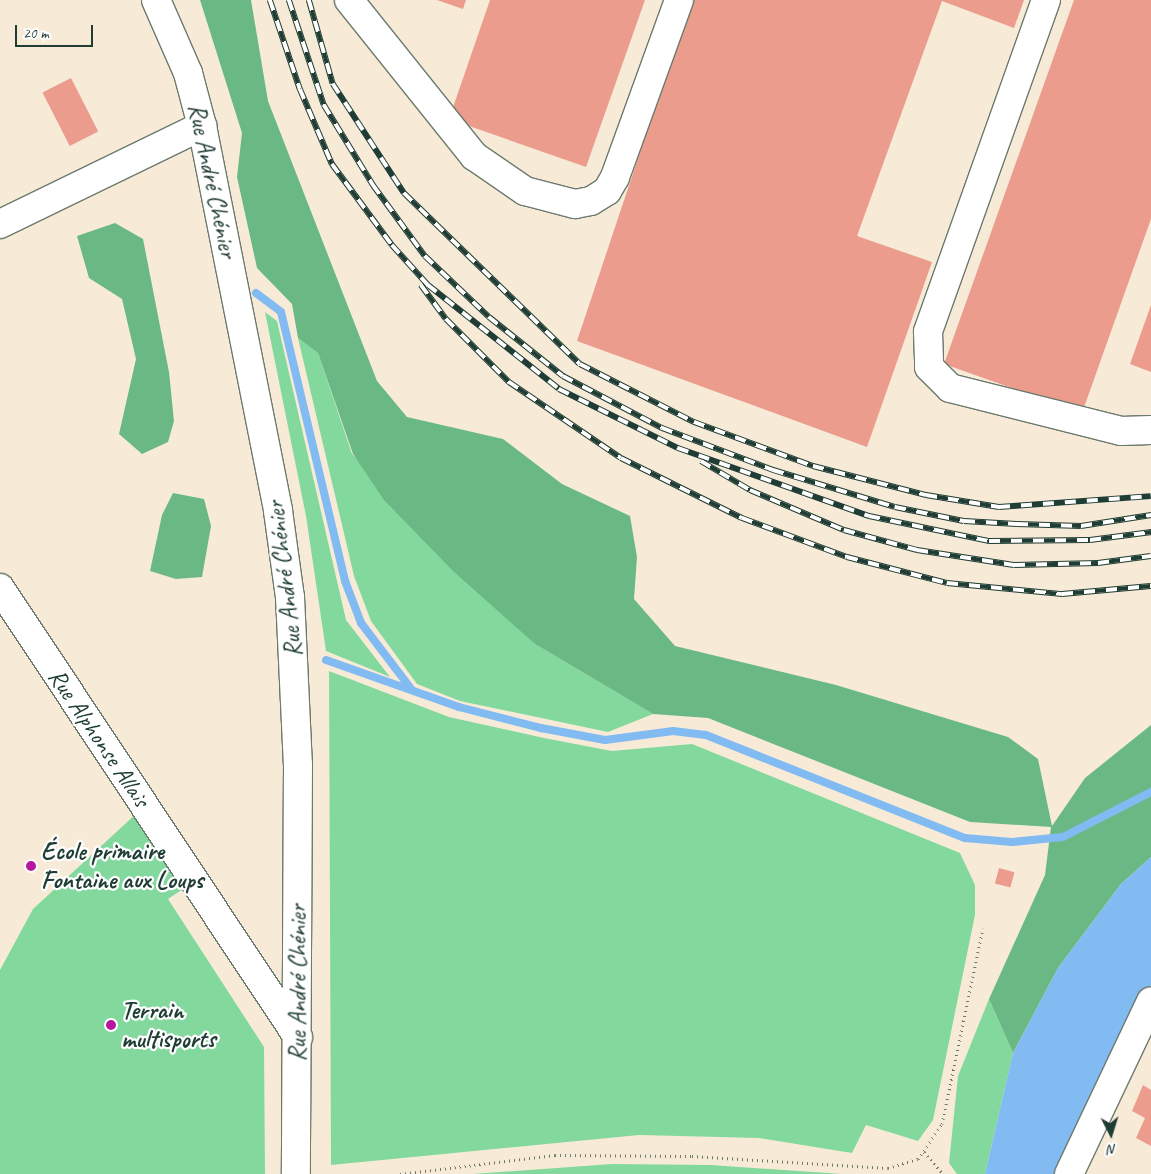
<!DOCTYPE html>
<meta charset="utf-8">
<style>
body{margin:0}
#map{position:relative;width:1151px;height:1174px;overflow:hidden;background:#f7ebd8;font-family:Caveat,sans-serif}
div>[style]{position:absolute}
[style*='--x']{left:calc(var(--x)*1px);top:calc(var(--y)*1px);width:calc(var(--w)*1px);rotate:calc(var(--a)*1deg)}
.green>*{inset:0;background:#83d99d}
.forest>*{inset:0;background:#6ab984}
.water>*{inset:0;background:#82baf2}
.stream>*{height:8px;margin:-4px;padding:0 4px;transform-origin:4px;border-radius:4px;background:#82baf2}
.building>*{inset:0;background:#eb9c8d;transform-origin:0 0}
.path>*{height:3px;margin-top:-1.5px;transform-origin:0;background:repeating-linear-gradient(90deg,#6b7a6d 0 1px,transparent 0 5px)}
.roads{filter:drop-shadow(1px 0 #6b7a6d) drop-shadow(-1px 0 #6b7a6d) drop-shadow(0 1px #6b7a6d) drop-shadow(0 -1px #6b7a6d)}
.minor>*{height:28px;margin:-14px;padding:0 14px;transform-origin:14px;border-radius:14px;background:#fff}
.rail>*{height:5.5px;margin-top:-2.75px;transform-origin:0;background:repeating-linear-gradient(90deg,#fff 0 11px,#1f3d34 0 22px);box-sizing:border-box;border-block:1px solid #1f3d34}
.dots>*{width:14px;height:14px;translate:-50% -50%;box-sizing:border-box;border:2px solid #fff;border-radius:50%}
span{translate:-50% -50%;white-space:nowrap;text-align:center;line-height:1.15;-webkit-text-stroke:4.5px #fff;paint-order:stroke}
.street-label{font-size:25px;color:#1f3d34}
.poi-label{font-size:25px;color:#1f3d34;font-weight:700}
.left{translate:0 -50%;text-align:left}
.north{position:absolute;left:1086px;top:1109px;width:50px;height:50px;-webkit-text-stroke:4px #fff;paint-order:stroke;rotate:175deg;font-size:14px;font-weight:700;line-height:20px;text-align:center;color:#1f3d34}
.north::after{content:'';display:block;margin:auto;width:18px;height:22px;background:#1f3d34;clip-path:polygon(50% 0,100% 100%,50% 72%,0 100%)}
.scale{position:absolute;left:15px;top:25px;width:78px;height:22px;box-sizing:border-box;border:2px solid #1f3d34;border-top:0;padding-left:6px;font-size:15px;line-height:18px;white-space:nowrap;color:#1f3d34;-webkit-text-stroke:4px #fff;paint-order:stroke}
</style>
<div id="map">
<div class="green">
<div style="clip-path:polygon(265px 312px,277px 321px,346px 620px,390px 677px,326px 651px,306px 516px)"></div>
<div style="clip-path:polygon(298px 338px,318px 353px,352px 454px,535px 644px,653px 714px,608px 732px,460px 701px,417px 684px,371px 621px,354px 576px)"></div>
<div style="clip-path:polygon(329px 671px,449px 717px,544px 738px,612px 751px,692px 744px,960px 853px,975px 885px,975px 915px,933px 1120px,918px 1141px,866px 1125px,852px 1153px,759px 1138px,639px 1135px,331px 1165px)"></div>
<div style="clip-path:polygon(138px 812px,186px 887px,168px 899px,264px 1047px,265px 1174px,0 1174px,0 970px,33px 909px)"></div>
<div style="clip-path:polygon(989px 999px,1013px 1053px,985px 1174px,957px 1174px,949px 1163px,958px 1076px)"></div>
<div style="clip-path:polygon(612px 1164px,711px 1165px,842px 1174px,473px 1174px)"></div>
</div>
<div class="forest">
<div style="clip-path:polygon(200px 0,251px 0,268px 101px,377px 381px,407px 417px,503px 439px,562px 484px,630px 516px,637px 557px,634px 599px,675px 646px,836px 685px,1008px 737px,1038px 759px,1052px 826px,1085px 778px,1151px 725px,1151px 857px,1121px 884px,1058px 968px,1013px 1053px,989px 999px,1045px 875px,1051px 827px,970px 822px,708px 718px,653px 714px,535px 644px,453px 571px,384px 500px,353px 454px,318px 353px,298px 338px,292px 304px,257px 268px,237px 177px,242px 133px)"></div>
<div style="clip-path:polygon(115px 223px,143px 239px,169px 372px,174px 421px,168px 442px,142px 454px,119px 434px,136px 359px,122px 299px,89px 278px,77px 236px)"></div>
<div style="clip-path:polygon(173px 493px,204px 499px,211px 526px,202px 577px,176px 579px,150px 571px,162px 515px)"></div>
</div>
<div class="water">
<div style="clip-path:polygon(1151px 857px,1151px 985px,1130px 1016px,1057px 1174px,985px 1174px,1013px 1053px,1058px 968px,1121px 884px)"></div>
</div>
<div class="stream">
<div style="--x:256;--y:293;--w:31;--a:37"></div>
<div style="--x:281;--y:312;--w:277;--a:76.6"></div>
<div style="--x:345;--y:581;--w:45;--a:69.1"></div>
<div style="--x:361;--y:623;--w:84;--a:52.7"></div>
<div style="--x:326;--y:660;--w:141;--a:19.5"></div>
<div style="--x:459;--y:707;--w:85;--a:14.4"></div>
<div style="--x:541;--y:728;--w:65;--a:10.6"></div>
<div style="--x:605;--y:740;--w:69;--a:-7.5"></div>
<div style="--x:673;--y:731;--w:33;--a:7"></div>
<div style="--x:706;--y:735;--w:279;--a:21.7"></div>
<div style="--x:965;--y:838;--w:47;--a:4.9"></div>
<div style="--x:1012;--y:842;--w:51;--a:-5.6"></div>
<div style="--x:1063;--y:837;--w:99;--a:-27.1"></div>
</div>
<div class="building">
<div style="clip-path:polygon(437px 0,466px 0,463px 9px)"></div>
<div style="clip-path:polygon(490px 0,645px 0,586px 167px,449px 119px)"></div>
<div style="clip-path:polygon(691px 0,1024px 0,1014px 28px,942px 1px,857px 236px,932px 262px,867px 447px,577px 341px)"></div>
<div style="clip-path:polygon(1074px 0,1151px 0,1151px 219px,1082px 413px,944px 364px)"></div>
<div style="left:71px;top:78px;width:60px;height:32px;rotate:63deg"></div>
<div style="clip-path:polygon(1151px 305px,1151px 372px,1130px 364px)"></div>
<div style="left:999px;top:868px;width:16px;height:16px;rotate:15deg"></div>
<div style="clip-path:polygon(1143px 1085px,1151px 1090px,1151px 1146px,1136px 1138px,1145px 1118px,1132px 1111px)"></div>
</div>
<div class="path">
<div style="--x:924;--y:1152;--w:29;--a:49"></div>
<div style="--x:400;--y:1174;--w:156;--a:-7"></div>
<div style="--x:555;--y:1155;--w:137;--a:0.4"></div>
<div style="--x:692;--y:1156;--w:196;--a:3.5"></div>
<div style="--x:888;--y:1168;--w:31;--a:-17"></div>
<div style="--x:918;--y:1159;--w:42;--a:-55.6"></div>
<div style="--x:942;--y:1124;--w:200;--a:-78.2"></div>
</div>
<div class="roads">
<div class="minor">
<div style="--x:156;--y:0;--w:80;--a:66.3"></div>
<div style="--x:188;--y:73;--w:55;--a:75.2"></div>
<div style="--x:202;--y:126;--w:392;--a:78.8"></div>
<div style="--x:278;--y:511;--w:87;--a:82.1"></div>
<div style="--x:290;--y:597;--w:167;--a:87.3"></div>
<div style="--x:298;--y:764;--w:410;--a:90.3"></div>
<div style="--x:349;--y:0;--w:200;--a:51.3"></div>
<div style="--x:474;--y:156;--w:62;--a:34.5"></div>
<div style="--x:525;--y:191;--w:52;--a:14.6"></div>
<div style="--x:575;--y:204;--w:16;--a:-11"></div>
<div style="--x:591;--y:201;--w:19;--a:-32"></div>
<div style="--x:607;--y:191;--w:16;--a:-60"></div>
<div style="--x:615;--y:177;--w:188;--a:-70.1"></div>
<div style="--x:1046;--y:0;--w:352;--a:109.6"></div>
<div style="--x:928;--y:332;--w:35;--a:88"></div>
<div style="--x:929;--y:367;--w:30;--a:45"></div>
<div style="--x:950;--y:388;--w:176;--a:14.1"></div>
<div style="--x:1121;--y:431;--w:30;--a:-2"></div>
<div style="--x:0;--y:224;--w:225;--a:-25.9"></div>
<div style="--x:0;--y:588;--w:539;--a:56.43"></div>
<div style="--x:1069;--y:1174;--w:191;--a:-64.6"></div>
</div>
</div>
<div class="rail">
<div style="--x:270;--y:0;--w:94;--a:71.4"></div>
<div style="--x:300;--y:89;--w:82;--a:66.9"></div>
<div style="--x:332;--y:164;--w:101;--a:53.5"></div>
<div style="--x:392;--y:245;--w:54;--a:48"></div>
<div style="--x:428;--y:285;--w:167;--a:38.4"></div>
<div style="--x:559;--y:389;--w:133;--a:26.4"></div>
<div style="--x:678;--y:448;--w:203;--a:19.6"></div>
<div style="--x:869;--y:516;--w:123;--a:11.8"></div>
<div style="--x:989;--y:541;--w:101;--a:-0.6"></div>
<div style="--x:1090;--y:540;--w:62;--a:-7.5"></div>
<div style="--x:289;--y:0;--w:111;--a:71.6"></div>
<div style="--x:324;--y:105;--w:94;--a:58.5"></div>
<div style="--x:373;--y:185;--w:88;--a:53.8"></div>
<div style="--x:425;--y:256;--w:88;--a:43.6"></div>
<div style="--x:489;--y:317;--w:95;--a:38.6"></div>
<div style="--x:563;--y:376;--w:112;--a:27.7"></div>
<div style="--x:662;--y:428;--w:119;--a:20.7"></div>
<div style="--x:773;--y:470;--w:127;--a:16.9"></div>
<div style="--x:895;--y:507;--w:70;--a:11.5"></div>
<div style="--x:964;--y:521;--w:53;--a:3.2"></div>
<div style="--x:1017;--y:524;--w:64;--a:1.8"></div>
<div style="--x:1081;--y:526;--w:71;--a:-8.9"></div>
<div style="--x:309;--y:0;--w:87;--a:74.1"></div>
<div style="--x:333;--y:84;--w:130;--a:56.9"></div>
<div style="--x:404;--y:193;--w:245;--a:44.2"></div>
<div style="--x:580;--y:364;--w:128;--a:27"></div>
<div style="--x:694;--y:422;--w:127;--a:20.3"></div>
<div style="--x:813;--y:466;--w:117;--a:14.4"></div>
<div style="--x:926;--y:495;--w:74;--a:9.3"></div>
<div style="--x:999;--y:507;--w:152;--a:-4.1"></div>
<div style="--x:421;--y:285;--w:42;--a:53.7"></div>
<div style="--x:446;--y:319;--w:89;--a:45"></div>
<div style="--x:509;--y:382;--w:135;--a:34.2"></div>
<div style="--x:621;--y:458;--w:135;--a:26.4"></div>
<div style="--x:742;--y:518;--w:112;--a:20.4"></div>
<div style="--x:847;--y:557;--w:103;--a:14.6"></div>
<div style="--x:947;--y:583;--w:116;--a:5.5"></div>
<div style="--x:1062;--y:594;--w:89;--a:-5.1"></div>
<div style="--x:701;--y:461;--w:57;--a:30.6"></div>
<div style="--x:750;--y:490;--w:102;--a:23.1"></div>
<div style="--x:844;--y:530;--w:76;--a:15.3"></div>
<div style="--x:917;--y:550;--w:98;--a:8.8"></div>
<div style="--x:1014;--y:565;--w:84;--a:-1.4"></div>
<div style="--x:1098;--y:563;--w:53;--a:-7.5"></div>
</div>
<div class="dots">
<div style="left:31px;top:866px;background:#b5179e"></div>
<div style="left:111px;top:1025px;background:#b5179e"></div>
</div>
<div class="street-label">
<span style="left:212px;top:181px;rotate:78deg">Rue André Chénier</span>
<span style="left:285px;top:579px;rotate:-97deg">Rue André Chénier</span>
<span style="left:99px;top:738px;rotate:56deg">Rue Alphonse Allais</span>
<span style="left:298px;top:983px;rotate:-90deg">Rue André Chénier</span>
</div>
<div class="poi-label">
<span class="left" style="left:41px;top:866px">École primaire<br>Fontaine aux Loups</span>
<span class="left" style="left:121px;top:1025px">Terrain<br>multisports</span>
</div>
<div class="north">N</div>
<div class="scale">20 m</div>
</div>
